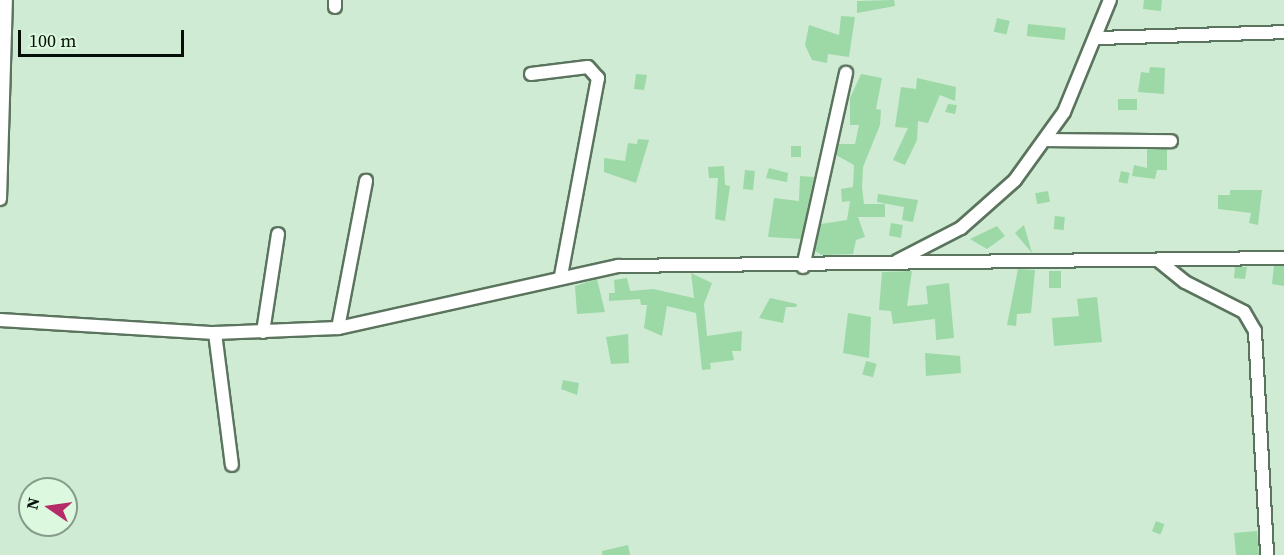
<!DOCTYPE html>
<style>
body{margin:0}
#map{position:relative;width:1284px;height:555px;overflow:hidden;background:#cfebd3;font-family:"Source Serif 4",serif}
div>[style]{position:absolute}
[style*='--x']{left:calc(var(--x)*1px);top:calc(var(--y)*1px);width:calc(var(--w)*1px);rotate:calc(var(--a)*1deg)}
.building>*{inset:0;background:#9cd9a6;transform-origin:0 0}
.roads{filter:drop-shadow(2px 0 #5b745e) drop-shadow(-2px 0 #5b745e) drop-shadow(0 2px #5b745e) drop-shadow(0 -2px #5b745e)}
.minor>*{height:12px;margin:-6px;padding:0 6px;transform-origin:6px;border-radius:6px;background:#fff}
span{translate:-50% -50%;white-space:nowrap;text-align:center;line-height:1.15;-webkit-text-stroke:6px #dcf9e0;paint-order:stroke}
.north{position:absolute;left:18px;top:477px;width:60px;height:60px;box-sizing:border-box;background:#dcf9e0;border:2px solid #869b89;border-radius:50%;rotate:283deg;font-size:16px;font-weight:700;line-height:24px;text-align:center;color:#050e07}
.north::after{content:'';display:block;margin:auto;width:21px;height:27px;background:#b52b67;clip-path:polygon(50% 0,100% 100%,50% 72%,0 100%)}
.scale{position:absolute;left:18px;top:30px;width:166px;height:27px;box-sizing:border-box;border:3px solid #050e07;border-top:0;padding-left:8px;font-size:18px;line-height:21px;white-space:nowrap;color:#050e07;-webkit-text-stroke:4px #dcf9e0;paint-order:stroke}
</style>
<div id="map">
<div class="building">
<div style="clip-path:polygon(894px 0,895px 6px,857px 13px,857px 1px)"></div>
<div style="clip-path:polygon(1144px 0,1162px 0,1161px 11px,1143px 9px)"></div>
<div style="clip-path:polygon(841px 16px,855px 17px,849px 57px,828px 54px,827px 63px,812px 60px,805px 45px,809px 25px,839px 35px)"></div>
<div style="left:997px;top:18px;width:13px;height:14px;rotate:13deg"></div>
<div style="left:1028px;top:24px;width:38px;height:12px;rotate:6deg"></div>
<div style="clip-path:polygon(1150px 67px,1165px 68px,1164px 94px,1138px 92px,1141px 72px,1149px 73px)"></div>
<div style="clip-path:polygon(636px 74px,647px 75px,644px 90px,634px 89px)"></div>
<div style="clip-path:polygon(861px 74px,882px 78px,876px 109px,881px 110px,880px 125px,863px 167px,862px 187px,864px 204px,885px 204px,885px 217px,858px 217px,865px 237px,856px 240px,853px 254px,822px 255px,815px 251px,821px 224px,847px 220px,850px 201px,842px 202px,841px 189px,853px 187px,854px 165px,836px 155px,839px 144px,855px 144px,859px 125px,850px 125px,850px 98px)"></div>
<div style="clip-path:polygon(917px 78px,956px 87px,955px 101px,940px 95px,928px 123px,918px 121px,917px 140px,905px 165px,893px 160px,908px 128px,895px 127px,901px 87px,916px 89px)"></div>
<div style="left:1118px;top:99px;width:19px;height:11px"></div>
<div style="clip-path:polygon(948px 104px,957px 105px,955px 114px,945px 112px)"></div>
<div style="clip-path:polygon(638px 139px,649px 140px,636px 183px,604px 172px,604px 158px,625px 161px,628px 143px,637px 144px)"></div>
<div style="left:791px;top:146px;width:10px;height:11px"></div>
<div style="clip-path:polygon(1147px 149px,1167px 149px,1167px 170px,1157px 170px,1155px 179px,1132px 176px,1134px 165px,1147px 168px)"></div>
<div style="clip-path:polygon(724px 166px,725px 185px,730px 186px,725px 221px,715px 219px,718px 178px,709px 178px,708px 167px)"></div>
<div style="clip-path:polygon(769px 168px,788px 173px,787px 182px,766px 178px)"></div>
<div style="left:745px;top:170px;width:10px;height:19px;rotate:6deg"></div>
<div style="left:1121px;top:171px;width:9px;height:11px;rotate:13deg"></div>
<div style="clip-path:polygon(800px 176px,814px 177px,801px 239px,768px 237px,774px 198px,799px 201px)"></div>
<div style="clip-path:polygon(1230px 190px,1262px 190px,1258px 225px,1249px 223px,1251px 213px,1218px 209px,1218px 195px,1230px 195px)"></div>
<div style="left:1048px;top:191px;width:11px;height:13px;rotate:80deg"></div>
<div style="clip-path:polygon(878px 194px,918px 200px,913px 222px,902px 220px,904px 207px,877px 202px)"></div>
<div style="left:1055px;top:216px;width:10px;height:13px;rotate:6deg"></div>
<div style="left:891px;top:223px;width:12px;height:13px;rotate:9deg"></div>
<div style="clip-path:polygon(1024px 225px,1032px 253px,1015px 233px)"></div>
<div style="clip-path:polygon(997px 226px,1005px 236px,987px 249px,970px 239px)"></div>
<div style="clip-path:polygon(1274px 266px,1284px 266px,1284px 286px,1272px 284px)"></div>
<div style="clip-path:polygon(1235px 267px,1247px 267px,1245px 279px,1234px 278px)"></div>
<div style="clip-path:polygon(1018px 269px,1035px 270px,1031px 313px,1017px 314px,1016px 326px,1007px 325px)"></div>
<div style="clip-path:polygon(912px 271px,907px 306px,928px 304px,926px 286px,949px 283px,954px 338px,936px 340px,935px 319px,893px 324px,891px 311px,879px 310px,882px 272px)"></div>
<div style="left:1049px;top:271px;width:12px;height:17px"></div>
<div style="clip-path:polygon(691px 273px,712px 283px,704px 304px,707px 336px,742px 331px,741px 351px,732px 351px,734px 360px,710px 363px,711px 369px,702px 370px,696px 313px,667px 306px,662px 336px,644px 328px,647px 305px,641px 305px,640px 299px,609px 301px,609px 293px,615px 293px,614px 280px,627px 278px,630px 291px,653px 289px,694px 298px)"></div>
<div style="clip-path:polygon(597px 279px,605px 312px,577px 314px,575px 286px)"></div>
<div style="clip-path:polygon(1097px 297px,1102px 342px,1054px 346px,1052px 318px,1079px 316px,1077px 299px)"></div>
<div style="clip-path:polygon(770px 298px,797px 304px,796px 307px,786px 307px,783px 323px,759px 318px)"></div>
<div style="clip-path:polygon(848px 313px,871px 317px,869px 358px,843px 353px)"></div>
<div style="clip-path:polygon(628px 334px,629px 363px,611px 364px,606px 337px)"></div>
<div style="clip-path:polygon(925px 353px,960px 356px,961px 373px,926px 376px)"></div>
<div style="left:866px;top:361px;width:11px;height:14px;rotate:15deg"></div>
<div style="clip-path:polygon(563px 380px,579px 383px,577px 395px,561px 389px)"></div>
<div style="left:1156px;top:521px;width:9px;height:11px;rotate:21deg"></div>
<div style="left:1257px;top:531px;width:24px;height:23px;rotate:85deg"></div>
<div style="clip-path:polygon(628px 545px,630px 555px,602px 555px,602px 551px)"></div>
</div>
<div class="roads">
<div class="minor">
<div style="--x:335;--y:0;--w:7;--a:90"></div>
<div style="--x:1098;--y:38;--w:186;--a:-1.8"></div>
<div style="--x:531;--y:74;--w:57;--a:-7"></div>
<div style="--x:588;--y:67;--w:15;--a:48"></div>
<div style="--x:598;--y:78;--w:200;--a:100.6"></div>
<div style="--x:1047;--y:140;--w:124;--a:0.5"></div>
<div style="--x:0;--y:199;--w:199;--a:-88.3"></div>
<div style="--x:897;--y:261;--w:72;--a:-27.3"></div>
<div style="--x:961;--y:228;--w:72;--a:-41.6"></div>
<div style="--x:1015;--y:180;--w:84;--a:-54.2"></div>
<div style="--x:1064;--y:112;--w:121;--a:-67.7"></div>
<div style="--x:1159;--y:261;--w:33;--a:39"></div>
<div style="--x:1185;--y:282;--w:66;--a:27"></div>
<div style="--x:1244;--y:312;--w:22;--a:60"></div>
<div style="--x:1255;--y:331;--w:224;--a:86.9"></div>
<div style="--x:803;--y:267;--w:199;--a:-77.5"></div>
<div style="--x:0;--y:320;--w:215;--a:3.5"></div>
<div style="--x:215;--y:333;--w:123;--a:-2.3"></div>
<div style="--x:338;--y:328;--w:287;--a:-12.5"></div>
<div style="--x:618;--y:266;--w:666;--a:-0.69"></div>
<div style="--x:338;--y:328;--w:150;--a:-79.2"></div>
<div style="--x:263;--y:332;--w:99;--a:-81.3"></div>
<div style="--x:215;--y:333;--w:133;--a:82.7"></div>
</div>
</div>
<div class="north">N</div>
<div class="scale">100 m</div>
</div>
